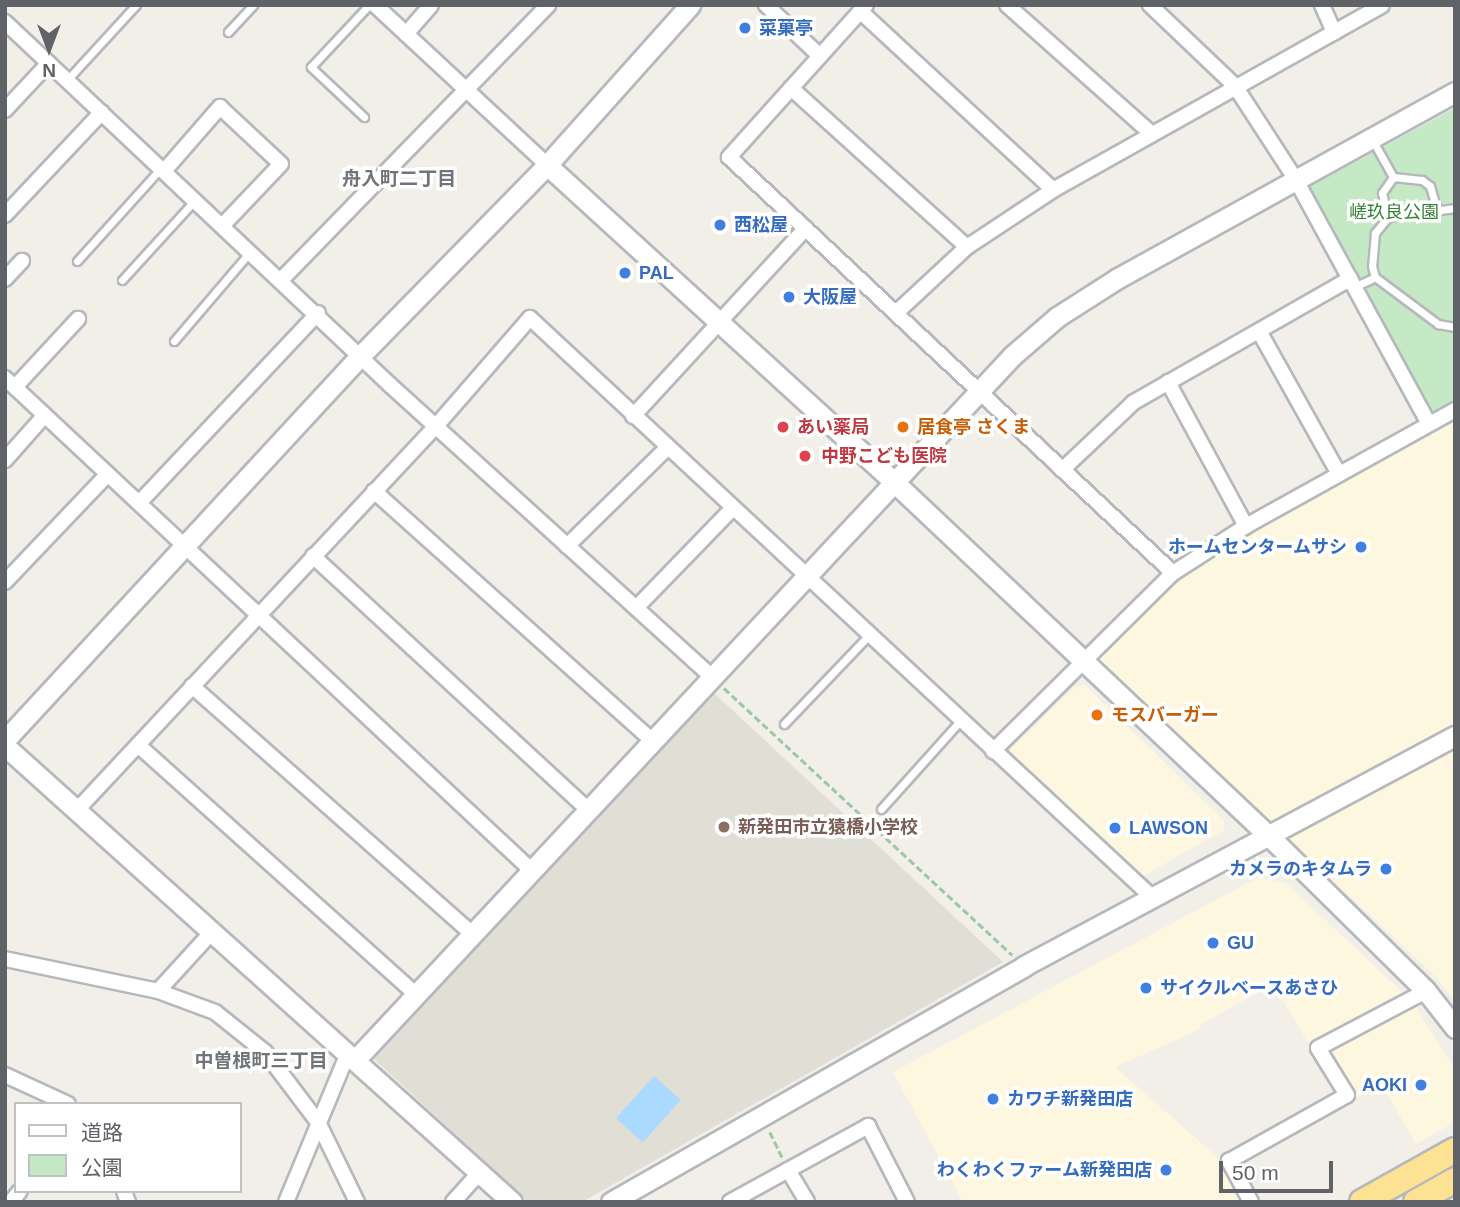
<!DOCTYPE html>
<meta charset="utf-8">
<style>
body{margin:0}
#map{position:relative;width:1460px;height:1207px;overflow:hidden;background:#f1efe8;font-family:Arial,"Noto Sans JP",sans-serif}
div>[style]{position:absolute}
[style*='--x']{left:calc(var(--x)*1px);top:calc(var(--y)*1px);width:calc(var(--w)*1px);rotate:calc(var(--a)*1deg)}
.commercial>*{inset:0;background:#fef7e0}
.education>*{inset:0;background:#e1ded6}
.green>*{inset:0;background:#c5e8c5}
.water>*{inset:0;background:#aadaff;transform-origin:0 0}
.path>*{height:2.5px;margin-top:-1.25px;transform-origin:0;background:repeating-linear-gradient(90deg,#9cc7a9 0 7px,transparent 0 10.5px)}
.roads{filter:drop-shadow(2px 0 #b5b8bc) drop-shadow(-2px 0 #b5b8bc) drop-shadow(0 2px #b5b8bc) drop-shadow(0 -2px #b5b8bc)}
.lane>*{height:7px;margin:-3.5px;padding:0 3.5px;transform-origin:3.5px;border-radius:3.5px;background:#fff}
.street>*{height:14px;margin:-7px;padding:0 7px;transform-origin:7px;border-radius:7px;background:#fff}
.secondary>*{height:19px;margin:-9.5px;padding:0 9.5px;transform-origin:9.5px;border-radius:9.5px;background:#fff}
.highway>*{height:24px;margin:-12px;padding:0 12px;transform-origin:12px;border-radius:12px;background:#fde293}
.dots>*{width:19px;height:19px;translate:-50% -50%;box-sizing:border-box;border:4px solid #fff;border-radius:50%}
span{translate:-50% -50%;white-space:nowrap;text-align:center;line-height:1.15;-webkit-text-stroke:7px #fff;paint-order:stroke}
.shop-label{font-size:18px;color:#366cbe;font-weight:700}
.left{translate:0 -50%;text-align:left}
.right{translate:-100% -50%;text-align:right}
.park-label{font-size:18px;color:#348238}
.health-label{font-size:18px;color:#be3a42;font-weight:700}
.food-label{font-size:18px;color:#c56008;font-weight:700}
.education-label{font-size:18px;color:#785e54;font-weight:700}
.neighbourhood-label{font-size:19px;color:#70757a;font-weight:700}
.frame{position:absolute;inset:0;border:7px solid #5f6368;pointer-events:none}
.legend{position:absolute;left:14px;top:1102px;width:228px;height:91px;box-sizing:border-box;background:#fff;border:2px solid #bfc1c3;margin:0;padding:9px 12px;list-style:none;font-size:21px;color:#5f6368}
.legend li{display:flex;align-items:center;gap:14px;height:35px}
.legend b{width:35px;border:2px solid #bfc1c3}
.north{position:absolute;left:14px;top:14px;width:70px;height:70px;-webkit-text-stroke:5px #fff;paint-order:stroke;rotate:180deg;font-size:19px;font-weight:700;line-height:28px;text-align:center;color:#5f6368}
.north::after{content:'';display:block;margin:auto;width:24px;height:32px;background:#5f6368;clip-path:polygon(50% 0,100% 100%,50% 72%,0 100%)}
.scale{position:absolute;left:1219px;top:1161px;width:114px;height:32px;box-sizing:border-box;border:4px solid #5f6368;border-top:0;padding-left:9px;font-size:21px;line-height:24px;white-space:nowrap;color:#5f6368;-webkit-text-stroke:5px #fff;paint-order:stroke}
</style>
<div id="map">
<div class="commercial">
<div style="clip-path:polygon(1455px 419px,1455px 1000px,1432px 973px,1097px 661px,1152px 600px,1250px 532px)"></div>
<div style="clip-path:polygon(1085px 685px,1224px 821px,1224px 830px,1138px 879px,1011px 760px,1009px 751px,1075px 687px)"></div>
<div style="clip-path:polygon(1259px 877px,1286px 883px,1403px 993px,1310px 1046px,1273px 984px,1200px 1025px,1201px 1029px,1115px 1067px,1216px 1156px,1243px 1202px,963px 1202px,893px 1072px)"></div>
<div style="clip-path:polygon(1414px 1004px,1455px 1070px,1453px 1123px,1416px 1144px,1381px 1083px,1357px 1098px,1330px 1051px)"></div>
</div>
<div class="education">
<div style="clip-path:polygon(714px 693px,1003px 962px,582px 1202px,528px 1202px,374px 1059px)"></div>
</div>
<div class="green">
<div style="clip-path:polygon(1453px 109px,1455px 403px,1433px 414px,1309px 187px)"></div>
</div>
<div class="water">
<div style="left:654px;top:1076px;width:36px;height:57px;rotate:42deg"></div>
</div>
<div class="path">
<div style="--x:724;--y:688;--w:393;--a:42.8"></div>
<div style="--x:770;--y:1132;--w:28;--a:64"></div>
</div>
<div class="roads">
<div class="lane">
<div style="--x:228;--y:32;--w:37;--a:-47"></div>
<div style="--x:67;--y:80;--w:102;--a:-47.4"></div>
<div style="--x:364;--y:117;--w:73;--a:-136.7"></div>
<div style="--x:311;--y:67;--w:85;--a:-46.9"></div>
<div style="--x:1373;--y:141;--w:41;--a:60.9"></div>
<div style="--x:1455;--y:208;--w:68;--a:172.3"></div>
<div style="--x:1388;--y:217;--w:21;--a:129"></div>
<div style="--x:1375;--y:233;--w:33;--a:95"></div>
<div style="--x:1372;--y:266;--w:11;--a:75"></div>
<div style="--x:1375;--y:277;--w:79;--a:36.7"></div>
<div style="--x:1438;--y:324;--w:17;--a:10"></div>
<div style="--x:1388;--y:217;--w:25;--a:-104"></div>
<div style="--x:1382;--y:193;--w:19;--a:-55"></div>
<div style="--x:1393;--y:177;--w:29;--a:6"></div>
<div style="--x:1422;--y:180;--w:10;--a:37"></div>
<div style="--x:1430;--y:186;--w:22;--a:74"></div>
<div style="--x:77;--y:261;--w:125;--a:-47.9"></div>
<div style="--x:122;--y:280;--w:108;--a:-47.6"></div>
<div style="--x:1354;--y:287;--w:23;--a:-25"></div>
<div style="--x:174;--y:341;--w:118;--a:-49.5"></div>
<div style="--x:784;--y:724;--w:122;--a:-46.3"></div>
<div style="--x:881;--y:809;--w:118;--a:-48.1"></div>
</div>
<div class="street">
<div style="--x:375;--y:5;--w:235;--a:42.9"></div>
<div style="--x:766;--y:5;--w:74;--a:43.4"></div>
<div style="--x:866;--y:5;--w:205;--a:132"></div>
<div style="--x:729;--y:157;--w:608;--a:43.14"></div>
<div style="--x:1007;--y:5;--w:194;--a:41.7"></div>
<div style="--x:1150;--y:5;--w:117;--a:43.6"></div>
<div style="--x:1235;--y:86;--w:112;--a:57"></div>
<div style="--x:1296;--y:180;--w:278;--a:61.4"></div>
<div style="--x:1322;--y:5;--w:30;--a:66"></div>
<div style="--x:860;--y:11;--w:263;--a:42.8"></div>
<div style="--x:5;--y:22;--w:528;--a:43.31"></div>
<div style="--x:389;--y:384;--w:435;--a:42.2"></div>
<div style="--x:406;--y:34;--w:38;--a:-49"></div>
<div style="--x:791;--y:88;--w:237;--a:42.1"></div>
<div style="--x:5;--y:110;--w:64;--a:-46.9"></div>
<div style="--x:165;--y:170;--w:84;--a:-48.9"></div>
<div style="--x:220;--y:107;--w:83;--a:43.1"></div>
<div style="--x:281;--y:164;--w:84;--a:133.6"></div>
<div style="--x:5;--y:215;--w:141;--a:-46.7"></div>
<div style="--x:5;--y:279;--w:25;--a:-47"></div>
<div style="--x:282;--y:279;--w:382;--a:-45.8"></div>
<div style="--x:897;--y:312;--w:96;--a:-42.9"></div>
<div style="--x:967;--y:247;--w:103;--a:-33.5"></div>
<div style="--x:1053;--y:190;--w:377;--a:-29.3"></div>
<div style="--x:1259;--y:331;--w:164;--a:60.8"></div>
<div style="--x:5;--y:378;--w:719;--a:43.08"></div>
<div style="--x:1168;--y:382;--w:164;--a:61.6"></div>
<div style="--x:15;--y:387;--w:93;--a:-47.2"></div>
<div style="--x:633;--y:416;--w:255;--a:-47.4"></div>
<div style="--x:5;--y:460;--w:60;--a:-48.4"></div>
<div style="--x:1062;--y:470;--w:99;--a:-43.4"></div>
<div style="--x:1134;--y:402;--w:249;--a:-29.7"></div>
<div style="--x:374;--y:491;--w:373;--a:41.9"></div>
<div style="--x:139;--y:503;--w:261;--a:-46.7"></div>
<div style="--x:567;--y:546;--w:140;--a:-44.4"></div>
<div style="--x:313;--y:556;--w:373;--a:42.7"></div>
<div style="--x:5;--y:582;--w:149;--a:-46.4"></div>
<div style="--x:636;--y:608;--w:138;--a:-45.9"></div>
<div style="--x:192;--y:686;--w:374;--a:41.5"></div>
<div style="--x:138;--y:745;--w:373;--a:41.9"></div>
<div style="--x:993;--y:751;--w:253;--a:-44.7"></div>
<div style="--x:1173;--y:573;--w:87;--a:-32.8"></div>
<div style="--x:1246;--y:526;--w:239;--a:-29"></div>
<div style="--x:77;--y:810;--w:526;--a:-46.93"></div>
<div style="--x:436;--y:426;--w:143;--a:-49"></div>
<div style="--x:530;--y:318;--w:851;--a:42.95"></div>
<div style="--x:5;--y:959;--w:156;--a:11.8"></div>
<div style="--x:158;--y:991;--w:61;--a:20.2"></div>
<div style="--x:215;--y:1012;--w:64;--a:38.7"></div>
<div style="--x:265;--y:1052;--w:88;--a:52.9"></div>
<div style="--x:318;--y:1122;--w:89;--a:64"></div>
<div style="--x:158;--y:991;--w:79;--a:-47.6"></div>
<div style="--x:5;--y:1075;--w:69;--a:24.7"></div>
<div style="--x:788;--y:1170;--w:37;--a:59"></div>
<div style="--x:124;--y:1191;--w:12;--a:70"></div>
<div style="--x:11;--y:1202;--w:14;--a:-51"></div>
<div style="--x:286;--y:1202;--w:151;--a:-67.4"></div>
<div style="--x:344;--y:1063;--w:13;--a:-18"></div>
<div style="--x:453;--y:1202;--w:40;--a:-48"></div>
<div style="--x:730;--y:1202;--w:158;--a:-28.8"></div>
<div style="--x:868;--y:1126;--w:85;--a:62.8"></div>
<div style="--x:1251;--y:1202;--w:47;--a:-118.2"></div>
<div style="--x:1229;--y:1161;--w:135;--a:-29.2"></div>
<div style="--x:1347;--y:1095;--w:55;--a:-121.7"></div>
<div style="--x:1318;--y:1048;--w:122;--a:-27.8"></div>
</div>
<div class="secondary">
<div style="--x:547;--y:165;--w:469;--a:42.4"></div>
<div style="--x:893;--y:481;--w:519;--a:43.36"></div>
<div style="--x:1270;--y:837;--w:219;--a:44.6"></div>
<div style="--x:1426;--y:991;--w:47;--a:51.9"></div>
<div style="--x:5;--y:740;--w:526;--a:-47.24"></div>
<div style="--x:362;--y:354;--w:264;--a:-45.6"></div>
<div style="--x:547;--y:165;--w:215;--a:-48.2"></div>
<div style="--x:5;--y:746;--w:682;--a:41.97"></div>
<div style="--x:356;--y:1059;--w:962;--a:-46.98"></div>
<div style="--x:1012;--y:356;--w:60;--a:-40.9"></div>
<div style="--x:1057;--y:317;--w:72;--a:-32.6"></div>
<div style="--x:1118;--y:278;--w:385;--a:-28.9"></div>
<div style="--x:611;--y:1202;--w:476;--a:-29.7"></div>
<div style="--x:1024;--y:966;--w:489;--a:-28.1"></div>
</div>
<div class="highway">
<div style="--x:1362;--y:1202;--w:107;--a:-29.2"></div>
<div style="--x:1416;--y:1202;--w:45;--a:-29.4"></div>
</div>
</div>
<div class="dots">
<div style="left:745px;top:28px;background:#3f7fe0"></div>
<div style="left:720px;top:225px;background:#3f7fe0"></div>
<div style="left:625px;top:273px;background:#3f7fe0"></div>
<div style="left:789px;top:297px;background:#3f7fe0"></div>
<div style="left:783px;top:427px;background:#e0444e"></div>
<div style="left:903px;top:427px;background:#e8710a"></div>
<div style="left:805px;top:456px;background:#e0444e"></div>
<div style="left:1361px;top:547px;background:#3f7fe0"></div>
<div style="left:1097px;top:715px;background:#e8710a"></div>
<div style="left:724px;top:827px;background:#8d6e63"></div>
<div style="left:1115px;top:828px;background:#3f7fe0"></div>
<div style="left:1386px;top:869px;background:#3f7fe0"></div>
<div style="left:1213px;top:943px;background:#3f7fe0"></div>
<div style="left:1146px;top:988px;background:#3f7fe0"></div>
<div style="left:1421px;top:1085px;background:#3f7fe0"></div>
<div style="left:993px;top:1099px;background:#3f7fe0"></div>
<div style="left:1166px;top:1170px;background:#3f7fe0"></div>
</div>
<div class="shop-label">
<span class="left" style="left:759px;top:28px">菜菓亭</span>
<span class="left" style="left:734px;top:225px">西松屋</span>
<span class="left" style="left:639px;top:273px">PAL</span>
<span class="left" style="left:803px;top:297px">大阪屋</span>
<span class="right" style="left:1347px;top:547px">ホームセンタームサシ</span>
<span class="left" style="left:1129px;top:828px">LAWSON</span>
<span class="right" style="left:1372px;top:869px">カメラのキタムラ</span>
<span class="left" style="left:1227px;top:943px">GU</span>
<span class="left" style="left:1160px;top:988px">サイクルベースあさひ</span>
<span class="right" style="left:1407px;top:1085px">AOKI</span>
<span class="left" style="left:1007px;top:1099px">カワチ新発田店</span>
<span class="right" style="left:1152px;top:1170px">わくわくファーム新発田店</span>
</div>
<div class="park-label">
<span style="left:1394px;top:212px">嵯玖良公園</span>
</div>
<div class="health-label">
<span class="left" style="left:797px;top:427px">あい薬局</span>
<span class="left" style="left:821px;top:456px">中野こども医院</span>
</div>
<div class="food-label">
<span class="left" style="left:917px;top:427px">居食亭 さくま</span>
<span class="left" style="left:1111px;top:715px">モスバーガー</span>
</div>
<div class="education-label">
<span class="left" style="left:738px;top:827px">新発田市立猿橋小学校</span>
</div>
<div class="neighbourhood-label">
<span style="left:399px;top:179px">舟入町二丁目</span>
<span style="left:261px;top:1061px">中曽根町三丁目</span>
</div>
<div class="frame"></div>
<ul class="legend">
<li><b style="height:9px;background:#fff"></b>道路</li>
<li><b style="height:19px;background:#c5e8c5"></b>公園</li>
</ul>
<div class="north">N</div>
<div class="scale">50 m</div>
</div>
